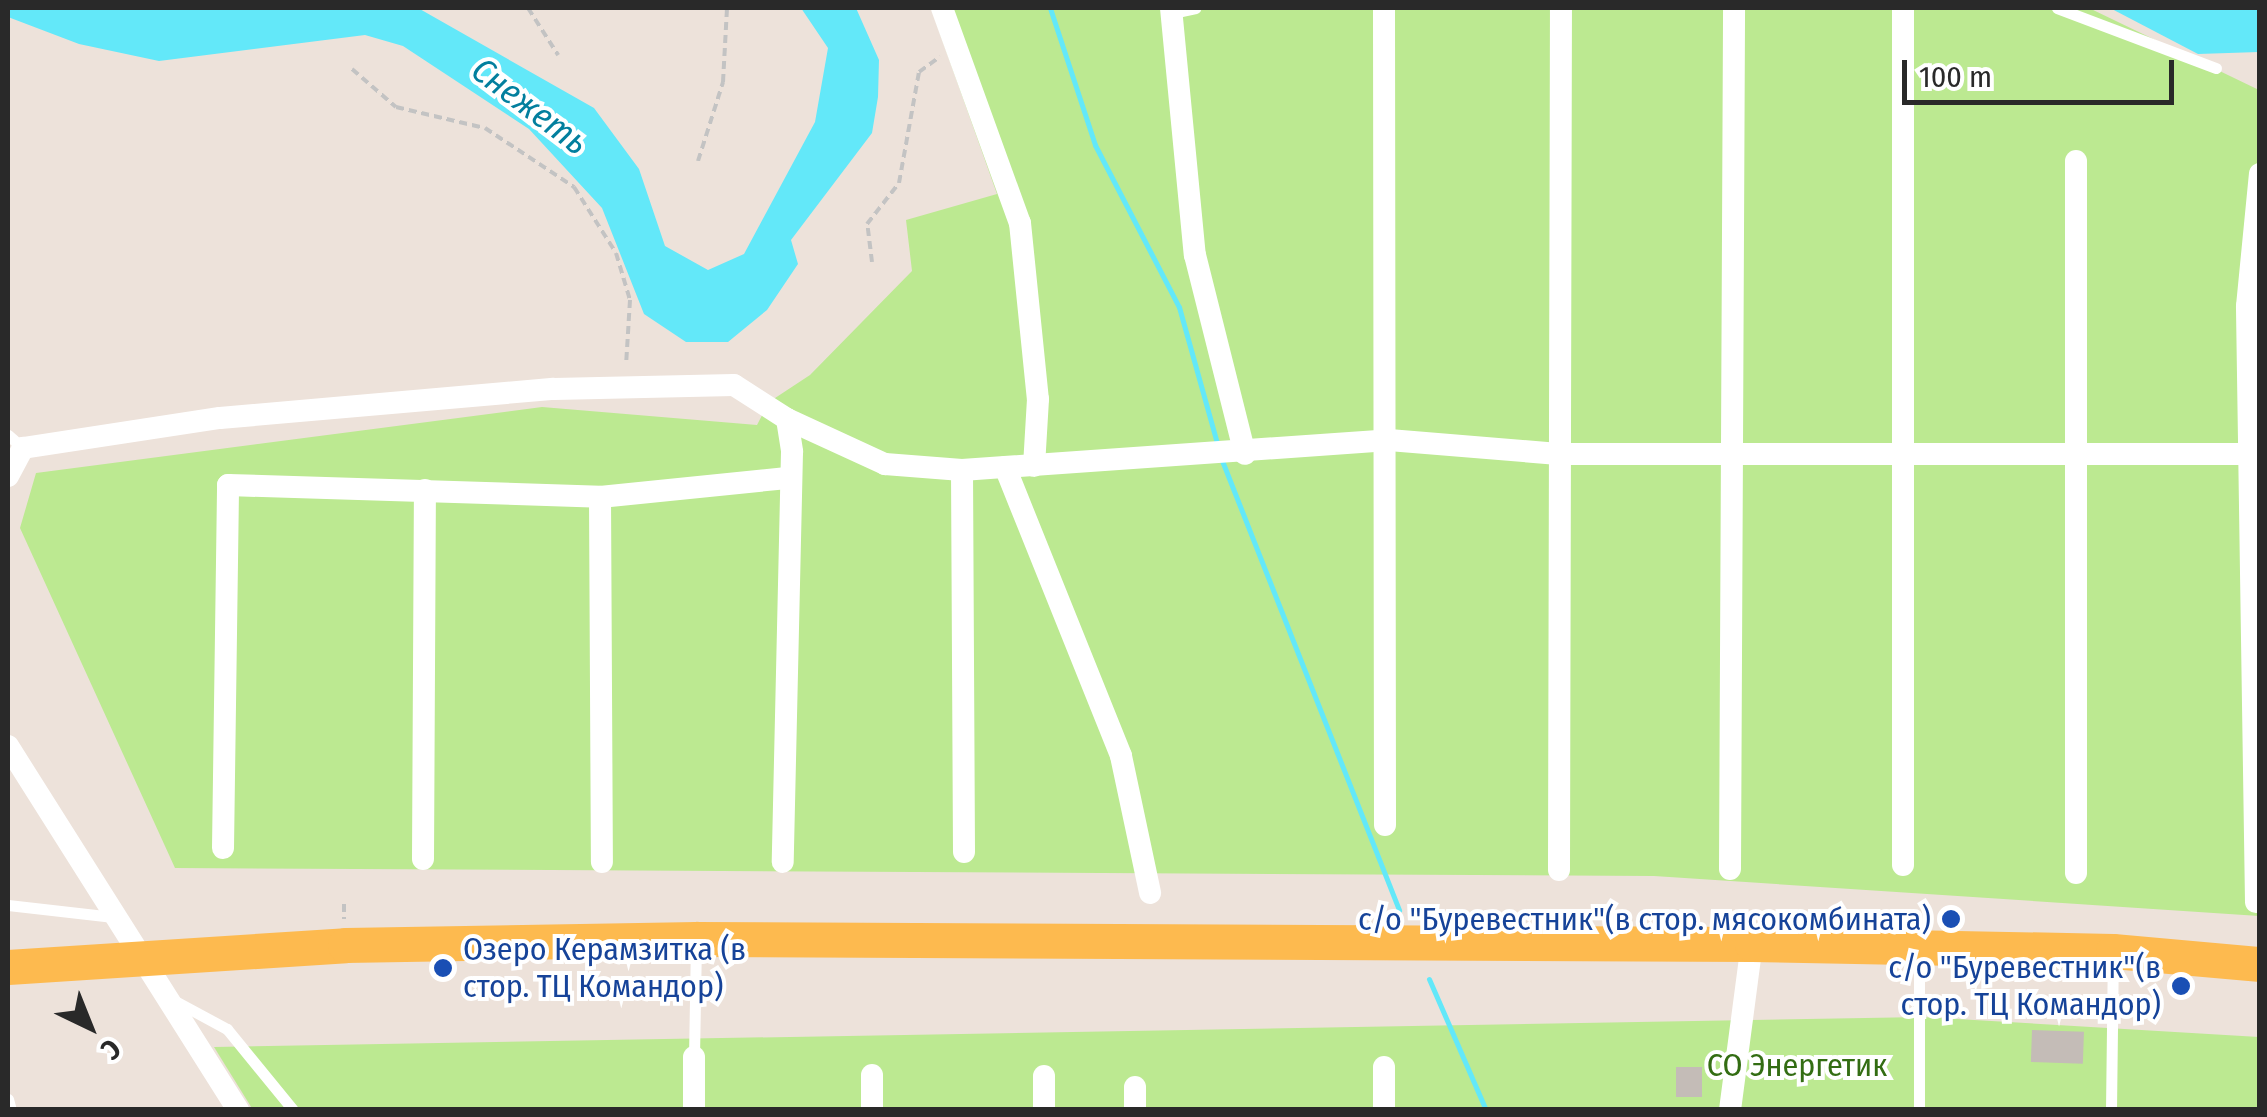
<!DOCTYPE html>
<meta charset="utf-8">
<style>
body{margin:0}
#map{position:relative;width:2267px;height:1117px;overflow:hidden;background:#ede2da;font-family:"Fira Sans Condensed",sans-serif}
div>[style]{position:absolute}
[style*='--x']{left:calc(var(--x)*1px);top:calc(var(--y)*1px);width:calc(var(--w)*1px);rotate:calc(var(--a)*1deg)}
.green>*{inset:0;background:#bce991}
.water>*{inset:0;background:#63e8f9}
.stream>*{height:5px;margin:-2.5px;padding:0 2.5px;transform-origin:2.5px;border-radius:2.5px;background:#63e8f9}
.building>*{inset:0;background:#c4bcb7;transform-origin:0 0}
.path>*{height:4px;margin-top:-2px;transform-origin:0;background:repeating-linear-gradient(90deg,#c3c3c3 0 8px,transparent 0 13px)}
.service>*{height:11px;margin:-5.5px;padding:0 5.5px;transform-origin:5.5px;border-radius:5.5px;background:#fff}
.minor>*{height:22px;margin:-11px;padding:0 11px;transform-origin:11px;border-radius:11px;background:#fff}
.primary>*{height:35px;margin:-17.5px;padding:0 17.5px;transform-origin:17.5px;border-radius:17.5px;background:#fdba4f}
.dots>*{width:28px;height:28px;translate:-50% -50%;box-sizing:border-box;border:5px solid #fff;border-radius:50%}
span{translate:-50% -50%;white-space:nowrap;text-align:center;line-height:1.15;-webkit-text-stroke:8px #fff;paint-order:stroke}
.transit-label{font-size:32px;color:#164399}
.right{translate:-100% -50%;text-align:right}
.left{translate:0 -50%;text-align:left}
.park-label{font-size:32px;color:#336d13}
.water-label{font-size:35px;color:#027f9e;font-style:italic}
.frame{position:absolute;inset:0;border:10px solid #292929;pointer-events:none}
.north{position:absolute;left:40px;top:977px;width:100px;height:100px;-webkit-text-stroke:8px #fff;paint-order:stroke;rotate:137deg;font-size:28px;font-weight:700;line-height:40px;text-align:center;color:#292929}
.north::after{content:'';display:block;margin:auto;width:35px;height:45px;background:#292929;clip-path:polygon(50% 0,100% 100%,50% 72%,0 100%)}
.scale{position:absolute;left:1902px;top:60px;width:272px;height:45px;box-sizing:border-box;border:5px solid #292929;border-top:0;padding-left:12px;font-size:30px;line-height:35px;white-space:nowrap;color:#292929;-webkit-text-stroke:8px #fff;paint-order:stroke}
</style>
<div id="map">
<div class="green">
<div style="clip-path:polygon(931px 8px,2089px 8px,2259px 90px,2259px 916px,1654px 876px,175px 868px,20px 528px,36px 473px,542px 407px,757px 425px,769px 402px,810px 375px,912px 271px,906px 220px,997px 194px)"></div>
<div style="clip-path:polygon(1923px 1017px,2259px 1037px,2260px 1109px,253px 1110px,214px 1047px)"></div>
</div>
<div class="water">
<div style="clip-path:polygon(8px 8px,418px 8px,594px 108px,639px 169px,665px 246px,708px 270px,744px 254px,815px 122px,828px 48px,801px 8px,856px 8px,879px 60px,878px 97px,872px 133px,791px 240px,798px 264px,767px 310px,728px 342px,686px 342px,644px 314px,602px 208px,529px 129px,403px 46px,365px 35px,159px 61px,79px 44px,8px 17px)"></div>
<div style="clip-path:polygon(2110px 8px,2259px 8px,2259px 52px,2198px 54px)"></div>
</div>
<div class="stream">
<div style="--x:1050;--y:8;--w:144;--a:71.8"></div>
<div style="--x:1095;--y:145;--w:182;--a:62.6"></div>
<div style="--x:1179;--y:307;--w:145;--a:74.4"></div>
<div style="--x:1221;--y:458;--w:486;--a:68.5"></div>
<div style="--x:1429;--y:979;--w:143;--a:66.5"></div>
</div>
<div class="building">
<div style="left:2032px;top:1030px;width:52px;height:32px;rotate:2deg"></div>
<div style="left:1676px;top:1067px;width:26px;height:30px"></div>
</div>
<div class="path">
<div style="--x:528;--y:8;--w:56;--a:57.4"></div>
<div style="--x:352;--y:69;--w:58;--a:40.8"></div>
<div style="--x:396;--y:107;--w:91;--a:13.3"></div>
<div style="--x:485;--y:128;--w:107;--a:33.5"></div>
<div style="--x:574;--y:187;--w:78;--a:57.5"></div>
<div style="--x:616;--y:253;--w:49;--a:73.4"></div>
<div style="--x:630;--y:300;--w:65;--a:93.5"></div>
<div style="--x:698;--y:161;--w:83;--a:-72.4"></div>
<div style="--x:723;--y:82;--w:74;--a:-86.9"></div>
<div style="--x:872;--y:262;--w:38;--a:-97"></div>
<div style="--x:867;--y:224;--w:52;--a:-52"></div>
<div style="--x:899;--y:183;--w:113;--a:-79.8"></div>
<div style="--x:919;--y:72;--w:26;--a:-36"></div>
<div style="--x:344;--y:904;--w:15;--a:90"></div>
</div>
<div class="service">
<div style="--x:2057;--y:8;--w:170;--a:20.7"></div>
<div style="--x:1172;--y:13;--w:24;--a:-12"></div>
<div style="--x:8;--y:435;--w:20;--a:41"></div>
<div style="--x:8;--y:905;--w:106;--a:6.5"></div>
<div style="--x:177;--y:1002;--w:57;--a:28.4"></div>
<div style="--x:227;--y:1029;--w:104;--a:50.8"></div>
<div style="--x:694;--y:1057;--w:115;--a:-89"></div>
<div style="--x:8;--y:1099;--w:11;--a:75"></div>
<div style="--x:1919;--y:1110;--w:158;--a:-90"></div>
<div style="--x:2111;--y:1110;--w:155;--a:-89.3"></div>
</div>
<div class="minor">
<div style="--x:942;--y:8;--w:229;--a:70.1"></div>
<div style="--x:1020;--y:223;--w:177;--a:84.2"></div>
<div style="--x:1038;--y:399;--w:67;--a:93.4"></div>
<div style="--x:1171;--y:8;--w:248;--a:84.5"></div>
<div style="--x:1195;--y:255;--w:205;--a:75.9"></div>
<div style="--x:1384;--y:8;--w:817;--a:89.93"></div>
<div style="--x:787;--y:419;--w:108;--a:24.7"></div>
<div style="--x:885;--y:464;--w:77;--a:4.5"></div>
<div style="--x:962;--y:470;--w:428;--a:-4"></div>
<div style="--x:1389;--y:440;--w:170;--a:4.7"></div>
<div style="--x:1558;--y:454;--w:702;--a:0"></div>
<div style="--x:1005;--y:467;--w:311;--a:68.1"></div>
<div style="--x:1121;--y:756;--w:140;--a:78"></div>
<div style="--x:962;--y:470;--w:382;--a:89.7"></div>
<div style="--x:8;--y:476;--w:32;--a:-62"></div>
<div style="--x:23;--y:448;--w:199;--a:-8.7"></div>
<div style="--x:220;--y:418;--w:335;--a:-5"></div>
<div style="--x:554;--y:389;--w:180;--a:-1.3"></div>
<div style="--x:734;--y:385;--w:63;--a:32.7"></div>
<div style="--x:787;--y:419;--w:33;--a:81"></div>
<div style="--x:792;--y:452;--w:410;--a:91.3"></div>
<div style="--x:600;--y:497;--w:365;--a:89.7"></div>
<div style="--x:8;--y:746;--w:431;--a:57.7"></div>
<div style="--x:223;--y:848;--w:363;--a:-89.2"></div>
<div style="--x:228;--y:485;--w:372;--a:1.8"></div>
<div style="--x:600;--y:497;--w:188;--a:-5.8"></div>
<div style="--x:423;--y:859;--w:369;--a:-89.7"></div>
<div style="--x:1903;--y:865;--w:857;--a:-90"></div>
<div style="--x:1730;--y:869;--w:861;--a:-89.73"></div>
<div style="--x:1559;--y:870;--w:862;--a:-89.87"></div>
<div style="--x:2076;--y:873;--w:712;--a:-90"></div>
<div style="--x:2256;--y:902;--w:596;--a:-90.87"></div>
<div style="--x:2247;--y:306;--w:133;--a:-84.4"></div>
<div style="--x:1384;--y:1067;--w:43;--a:90"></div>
<div style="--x:1135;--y:1087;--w:23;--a:90"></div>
<div style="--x:694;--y:1110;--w:53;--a:-90"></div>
<div style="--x:872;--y:1110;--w:35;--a:-90"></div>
<div style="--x:1044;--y:1110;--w:34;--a:-90"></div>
<div style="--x:1730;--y:1110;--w:167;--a:-82.5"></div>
</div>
<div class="primary">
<div style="--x:8;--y:967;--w:338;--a:-3.7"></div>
<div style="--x:345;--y:945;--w:351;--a:-1"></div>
<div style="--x:696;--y:939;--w:1056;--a:0.27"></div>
<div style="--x:1752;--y:944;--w:361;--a:1.1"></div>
<div style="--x:2113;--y:951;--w:148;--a:5.1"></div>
</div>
<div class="dots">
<div style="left:1951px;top:919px;background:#1a4fb4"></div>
<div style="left:443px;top:968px;background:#1a4fb4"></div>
<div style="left:2181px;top:986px;background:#1a4fb4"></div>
</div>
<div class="transit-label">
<span class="right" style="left:1931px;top:919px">с/о "Буревестник"(в стор. мясокомбината)</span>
<span class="left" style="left:463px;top:968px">Озеро Керамзитка (в<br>стор. ТЦ Командор)</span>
<span class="right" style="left:2161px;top:986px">с/о "Буревестник"(в<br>стор. ТЦ Командор)</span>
</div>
<div class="park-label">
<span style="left:1797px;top:1065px">СО Энергетик</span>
</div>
<div class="water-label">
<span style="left:530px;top:106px;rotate:37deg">Снежеть</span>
</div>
<div class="frame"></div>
<div class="north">С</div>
<div class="scale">100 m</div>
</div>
